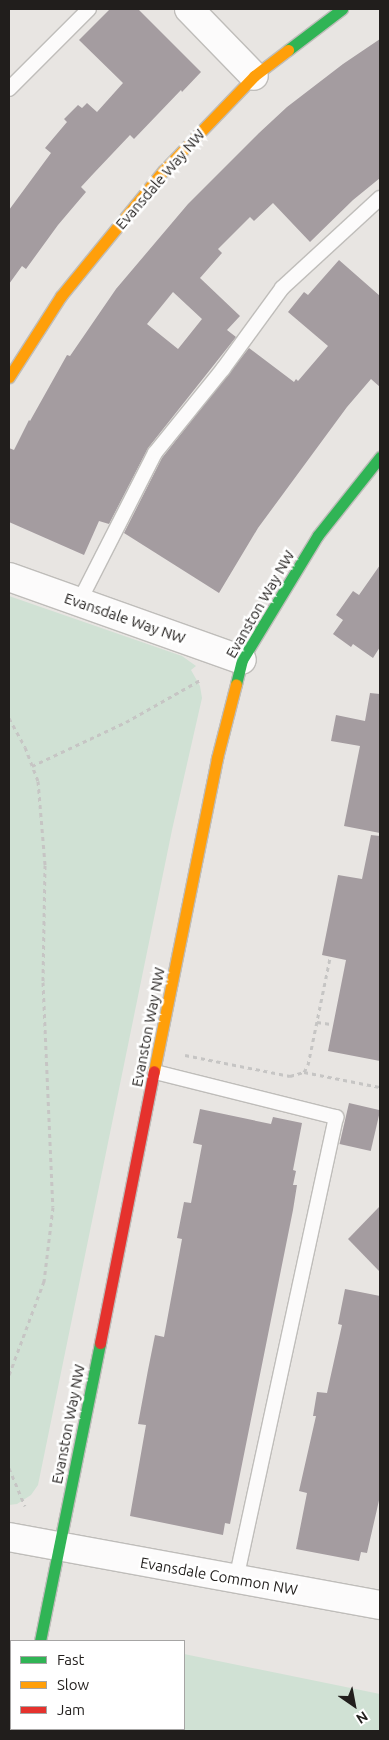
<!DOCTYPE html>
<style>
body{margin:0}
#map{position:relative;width:389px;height:1740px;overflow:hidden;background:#e8e5e2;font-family:Ubuntu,sans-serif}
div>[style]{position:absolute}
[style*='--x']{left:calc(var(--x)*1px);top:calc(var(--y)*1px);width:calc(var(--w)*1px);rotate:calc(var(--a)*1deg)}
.green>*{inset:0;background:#d0e1d4}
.building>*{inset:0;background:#a49ca0;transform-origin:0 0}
.path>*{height:3px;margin-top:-1.5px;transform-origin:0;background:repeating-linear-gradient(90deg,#c6c5c4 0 4px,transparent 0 8px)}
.roads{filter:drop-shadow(1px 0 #bfbdba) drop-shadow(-1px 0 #bfbdba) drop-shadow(0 1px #bfbdba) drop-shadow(0 -1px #bfbdba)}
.lane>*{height:14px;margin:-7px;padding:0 7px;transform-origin:7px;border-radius:7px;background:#fcfbfb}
.street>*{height:28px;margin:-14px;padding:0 14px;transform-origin:14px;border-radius:14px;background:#fcfbfb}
.fast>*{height:11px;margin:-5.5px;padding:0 5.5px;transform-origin:5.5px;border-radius:5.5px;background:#30b455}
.slow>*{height:11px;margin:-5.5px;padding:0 5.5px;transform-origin:5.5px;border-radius:5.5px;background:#ff9f0a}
.jam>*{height:11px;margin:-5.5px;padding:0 5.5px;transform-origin:5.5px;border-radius:5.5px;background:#e5322d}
span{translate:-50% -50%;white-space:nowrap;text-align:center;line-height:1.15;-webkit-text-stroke:5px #fff;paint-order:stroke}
.street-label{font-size:15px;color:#211e1c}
.frame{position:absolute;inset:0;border:10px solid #211e1c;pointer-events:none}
.legend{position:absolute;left:10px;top:1640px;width:175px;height:90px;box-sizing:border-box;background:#fff;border:1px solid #a6a5a4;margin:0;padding:6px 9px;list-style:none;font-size:15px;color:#211e1c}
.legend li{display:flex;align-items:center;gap:10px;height:25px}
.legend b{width:25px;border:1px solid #a6a5a4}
.north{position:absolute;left:329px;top:1680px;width:50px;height:50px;-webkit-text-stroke:4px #fff;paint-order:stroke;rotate:147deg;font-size:14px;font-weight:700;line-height:20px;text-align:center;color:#211e1c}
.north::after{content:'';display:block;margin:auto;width:18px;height:22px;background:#211e1c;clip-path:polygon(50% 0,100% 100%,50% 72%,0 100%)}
</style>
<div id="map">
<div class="green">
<div style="clip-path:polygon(9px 596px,182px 656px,196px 666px,191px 670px,200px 686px,202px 698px,172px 830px,38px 1485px,31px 1495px,17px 1504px,9px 1505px)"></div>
<div style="clip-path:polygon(184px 1654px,380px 1694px,380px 1731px,112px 1731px,112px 1729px,184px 1729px)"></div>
</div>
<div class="building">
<div style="clip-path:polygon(110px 9px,138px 9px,201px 72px,182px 92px,181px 90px,134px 139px,130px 135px,94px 173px,81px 187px,86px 192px,58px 225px,26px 269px,22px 266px,9px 284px,9px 210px,51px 153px,45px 148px,67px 122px,64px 119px,78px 105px,82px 108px,87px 103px,97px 112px,123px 83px,79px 40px)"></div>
<div style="clip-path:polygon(evenodd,380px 39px,380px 178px,353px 200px,310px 242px,273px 203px,254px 221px,250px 217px,218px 249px,222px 253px,200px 278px,240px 316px,227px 330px,236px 337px,148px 448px,109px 524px,99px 521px,84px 555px,9px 522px,9px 448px,14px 450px,29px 420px,30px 421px,67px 355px,70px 356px,116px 289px,188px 204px,259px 133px,287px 107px,343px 64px,380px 39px,173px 292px,202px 319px,178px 349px,147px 324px,173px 292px)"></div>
<div style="clip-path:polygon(339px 260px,380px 296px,380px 387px,371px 379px,347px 407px,258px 528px,219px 593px,124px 533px,162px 458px,249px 348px,294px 382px,296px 379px,298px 381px,328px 346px,288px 312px,304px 292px,308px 295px)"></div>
<div style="clip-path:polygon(380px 565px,380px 647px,373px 658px,353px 644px,351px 647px,333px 634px,343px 620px,336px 615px,353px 591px,359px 595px)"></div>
<div style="clip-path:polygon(370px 693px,380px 694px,380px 833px,344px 826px,360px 746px,331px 741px,336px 715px,365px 721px)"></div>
<div style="clip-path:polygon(371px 835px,380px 836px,380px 1061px,328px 1051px,346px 960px,322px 955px,338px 875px,362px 879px)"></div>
<div style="left:349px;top:1103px;width:32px;height:42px;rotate:13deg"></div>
<div style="clip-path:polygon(200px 1109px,271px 1124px,273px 1117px,302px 1123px,293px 1170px,296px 1171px,293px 1185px,297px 1185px,293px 1210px,230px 1524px,225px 1523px,223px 1535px,130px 1516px,146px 1425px,138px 1424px,148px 1370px,155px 1335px,164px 1337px,182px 1239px,177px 1238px,184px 1202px,191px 1203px,202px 1145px,193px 1143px)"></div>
<div style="clip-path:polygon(380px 1206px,380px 1272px,348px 1239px)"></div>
<div style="clip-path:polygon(345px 1289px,380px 1296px,380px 1496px,367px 1553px,361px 1552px,359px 1561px,296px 1549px,307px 1493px,299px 1491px,316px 1416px,313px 1416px,317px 1392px,327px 1393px,330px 1379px,342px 1325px,338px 1324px)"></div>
</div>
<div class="path">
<div style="--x:9;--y:718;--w:33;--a:61"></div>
<div style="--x:25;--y:747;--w:36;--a:69"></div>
<div style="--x:38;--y:781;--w:84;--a:85.2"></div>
<div style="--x:45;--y:865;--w:117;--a:91"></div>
<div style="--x:43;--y:982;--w:225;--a:87.5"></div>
<div style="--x:53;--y:1207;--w:75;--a:96.9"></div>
<div style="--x:44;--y:1281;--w:100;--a:110.4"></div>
<div style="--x:32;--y:766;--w:104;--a:-25.1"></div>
<div style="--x:126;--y:722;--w:87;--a:-29.5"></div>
<div style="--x:317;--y:1022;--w:14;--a:8"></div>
<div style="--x:185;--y:1055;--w:107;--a:11.3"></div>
<div style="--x:290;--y:1076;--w:15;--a:-16"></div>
<div style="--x:304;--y:1072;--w:8;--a:-60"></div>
<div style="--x:308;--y:1065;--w:109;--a:-78.4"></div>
<div style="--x:304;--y:1072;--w:77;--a:11.2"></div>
<div style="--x:9;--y:1468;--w:41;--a:67.2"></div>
</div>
<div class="roads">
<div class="lane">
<div style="--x:9;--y:89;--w:113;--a:-45"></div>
<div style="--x:79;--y:602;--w:167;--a:-63"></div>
<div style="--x:155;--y:453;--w:108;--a:-51"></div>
<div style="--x:223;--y:369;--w:100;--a:-53.9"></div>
<div style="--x:282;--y:288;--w:133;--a:-42.6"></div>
<div style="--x:155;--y:1072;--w:187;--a:14"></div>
<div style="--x:336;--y:1117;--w:474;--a:102.2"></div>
</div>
<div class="street">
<div style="--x:189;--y:9;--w:93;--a:45.9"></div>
<div style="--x:9;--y:577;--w:247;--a:19.6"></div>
<div style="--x:9;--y:1537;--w:377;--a:10.4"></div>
</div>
<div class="fast">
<div style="--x:288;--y:50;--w:68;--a:-37.2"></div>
<div style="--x:236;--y:684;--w:25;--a:-76"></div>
<div style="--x:242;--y:660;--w:146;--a:-58.7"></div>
<div style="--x:318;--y:535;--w:100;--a:-51.5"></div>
<div style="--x:40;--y:1641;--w:304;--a:-78.6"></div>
<div style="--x:21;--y:1731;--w:2;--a:-63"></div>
</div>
<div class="slow">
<div style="--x:9;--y:377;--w:96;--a:-57.3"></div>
<div style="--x:61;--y:296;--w:161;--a:-50.8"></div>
<div style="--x:163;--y:171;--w:132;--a:-46.2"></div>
<div style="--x:254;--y:76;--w:43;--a:-37.4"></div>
<div style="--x:154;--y:1071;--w:319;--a:-78.6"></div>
<div style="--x:217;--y:758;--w:76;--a:-75.6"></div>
</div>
<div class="jam">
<div style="--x:100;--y:1343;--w:277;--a:-78.8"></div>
</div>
</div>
<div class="street-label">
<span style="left:160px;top:179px;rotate:-49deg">Evansdale Way NW</span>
<span style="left:260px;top:604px;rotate:-60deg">Evanston Way NW</span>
<span style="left:125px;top:618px;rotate:19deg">Evansdale Way NW</span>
<span style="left:148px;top:1027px;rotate:-79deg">Evanston Way NW</span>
<span style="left:68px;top:1424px;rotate:-79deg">Evanston Way NW</span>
<span style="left:219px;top:1576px;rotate:10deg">Evansdale Common NW</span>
</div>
<div class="frame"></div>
<ul class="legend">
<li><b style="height:6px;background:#30b455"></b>Fast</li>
<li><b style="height:6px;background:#ff9f0a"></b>Slow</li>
<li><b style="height:6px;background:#e5322d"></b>Jam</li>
</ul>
<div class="north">N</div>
</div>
